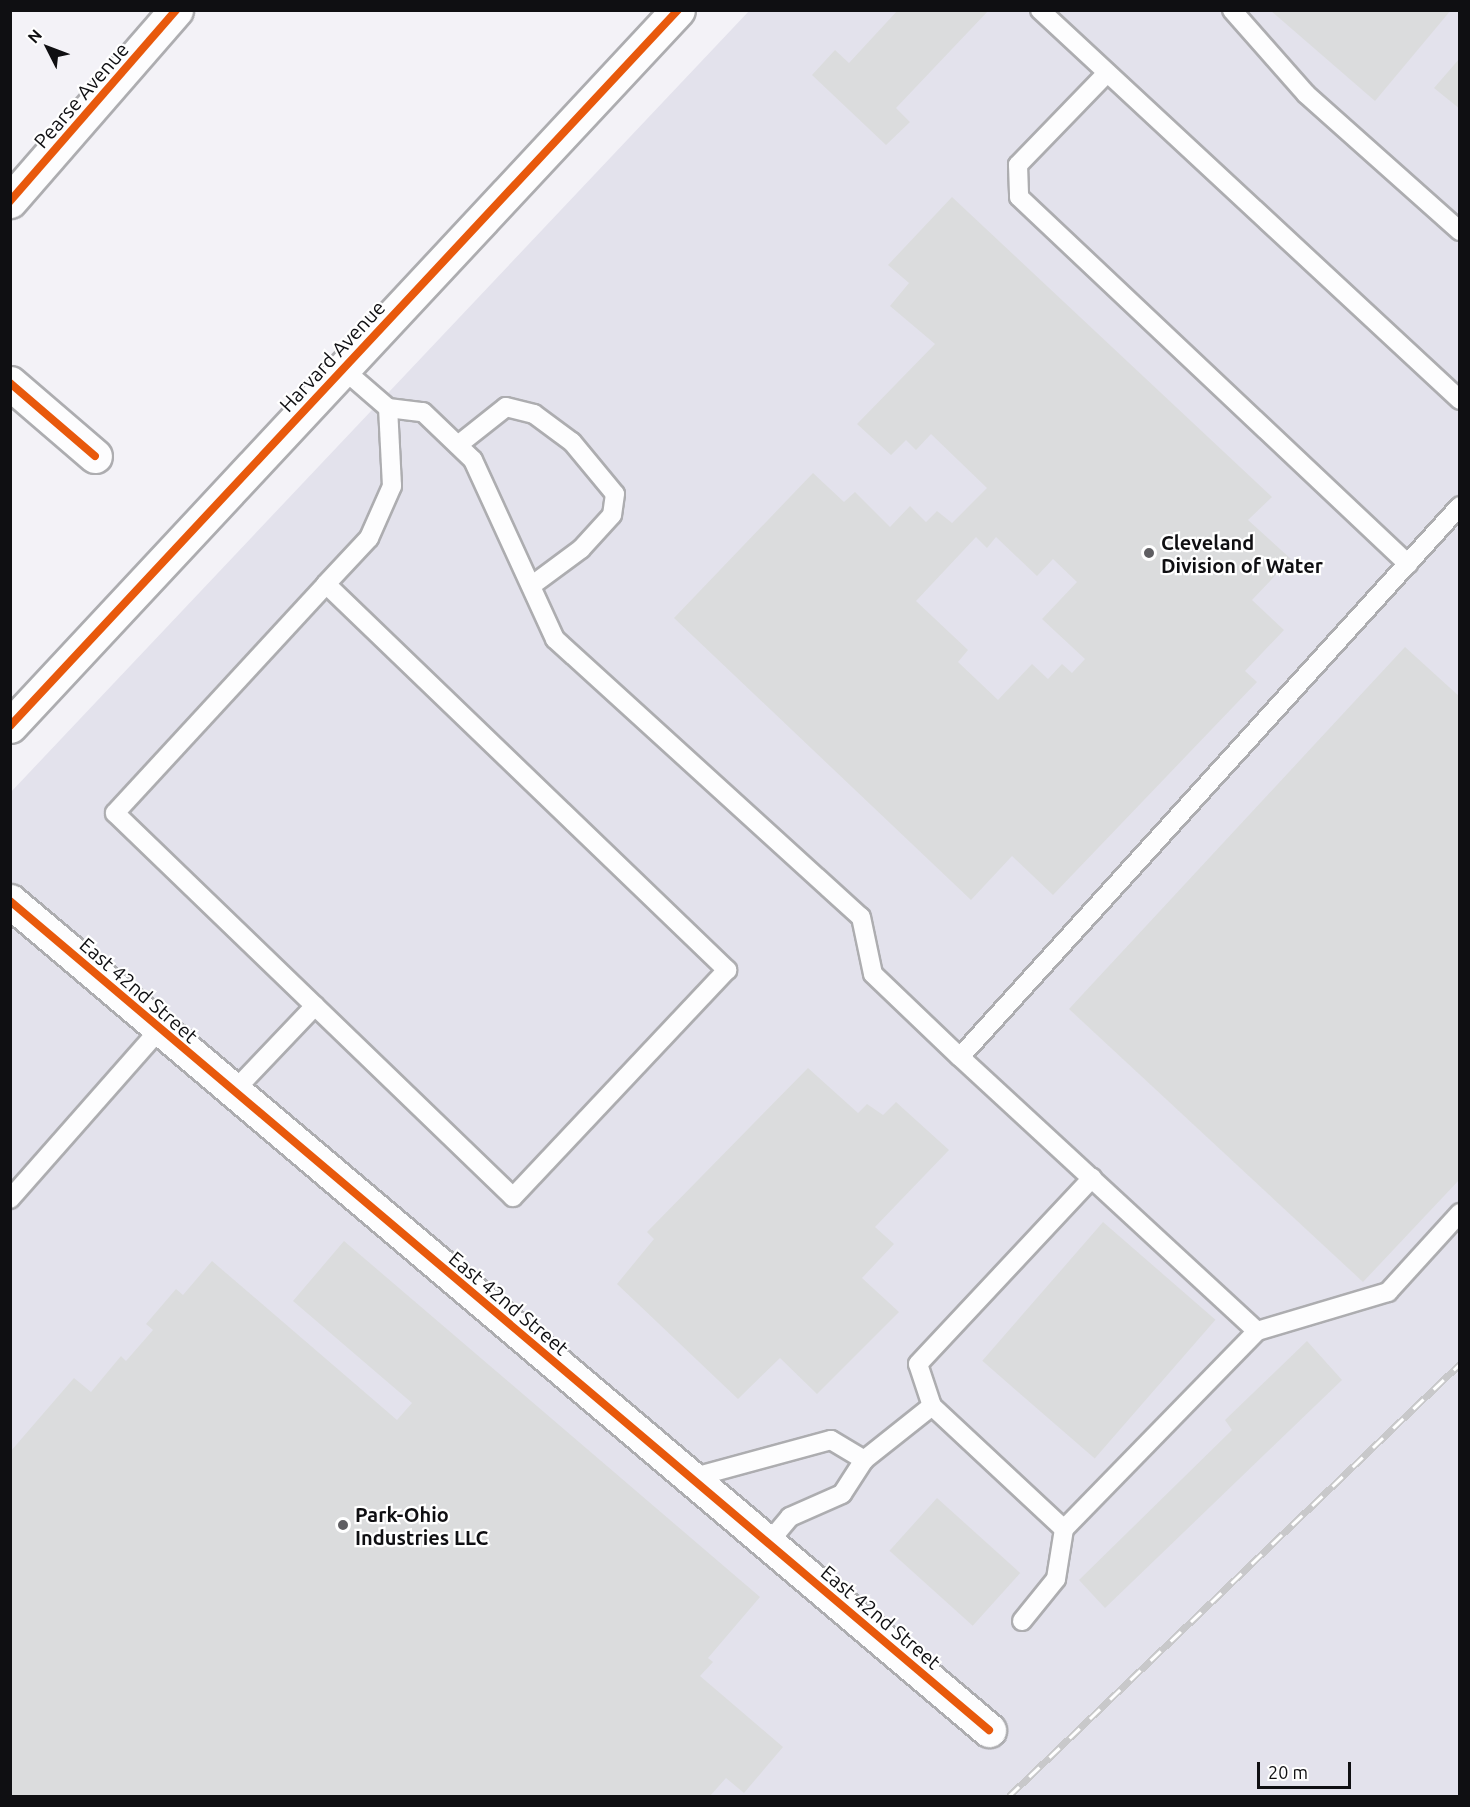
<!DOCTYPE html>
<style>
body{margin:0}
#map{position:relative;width:1470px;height:1807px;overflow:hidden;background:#f3f2f7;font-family:Ubuntu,sans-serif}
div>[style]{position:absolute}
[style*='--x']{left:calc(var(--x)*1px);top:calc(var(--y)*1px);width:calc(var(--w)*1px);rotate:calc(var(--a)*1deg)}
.built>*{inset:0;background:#e3e2ec}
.building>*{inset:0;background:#dbdcdd;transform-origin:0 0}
.roads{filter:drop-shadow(2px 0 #adadb0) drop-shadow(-2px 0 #adadb0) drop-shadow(0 2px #adadb0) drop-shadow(0 -2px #adadb0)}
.lane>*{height:18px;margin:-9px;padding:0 9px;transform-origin:9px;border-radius:9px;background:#fdfdfe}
.street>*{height:33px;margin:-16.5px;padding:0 16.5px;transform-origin:16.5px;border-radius:16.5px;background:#fdfdfe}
.secondary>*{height:33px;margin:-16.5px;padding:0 16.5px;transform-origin:16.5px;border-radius:16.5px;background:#fdfdfe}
.rail>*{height:7px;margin-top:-3.5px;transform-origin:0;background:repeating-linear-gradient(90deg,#fff 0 14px,#c8c8ca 0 28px);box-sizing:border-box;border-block:2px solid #c8c8ca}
.cycleway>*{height:8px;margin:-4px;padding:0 4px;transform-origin:4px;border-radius:4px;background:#e8590c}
.dots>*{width:16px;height:16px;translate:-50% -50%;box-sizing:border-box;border:3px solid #fff;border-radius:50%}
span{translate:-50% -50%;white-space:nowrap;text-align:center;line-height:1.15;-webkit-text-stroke:4.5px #fff;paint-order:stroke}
.street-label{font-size:20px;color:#0f0f12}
.poi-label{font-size:20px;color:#0f0f12;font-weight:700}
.left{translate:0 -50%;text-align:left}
.frame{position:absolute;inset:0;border:12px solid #0f0f12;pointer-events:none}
.north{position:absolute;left:18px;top:18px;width:60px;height:60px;-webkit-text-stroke:4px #fff;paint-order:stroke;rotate:312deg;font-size:16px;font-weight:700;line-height:24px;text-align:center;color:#0f0f12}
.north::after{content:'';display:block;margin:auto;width:21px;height:27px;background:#0f0f12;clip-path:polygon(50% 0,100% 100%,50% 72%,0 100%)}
.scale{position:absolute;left:1257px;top:1762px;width:94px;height:27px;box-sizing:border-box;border:3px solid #0f0f12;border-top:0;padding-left:8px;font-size:18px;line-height:21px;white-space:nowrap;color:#0f0f12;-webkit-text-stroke:4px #fff;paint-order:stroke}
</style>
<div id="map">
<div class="built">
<div style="clip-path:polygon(749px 11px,1459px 11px,1459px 1796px,11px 1796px,10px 793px)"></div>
</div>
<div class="building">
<div style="clip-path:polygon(898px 10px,989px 10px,896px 108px,910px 122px,886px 145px,812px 75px,835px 50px,849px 63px)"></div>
<div style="clip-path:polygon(1270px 10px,1451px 10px,1375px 101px)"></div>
<div style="clip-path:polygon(1460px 58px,1460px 109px,1434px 88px)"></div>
<div style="clip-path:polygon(evenodd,952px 197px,1272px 497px,1248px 520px,1291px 559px,1252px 600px,1284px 630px,1245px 671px,1257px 682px,1053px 895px,1012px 856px,971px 900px,674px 618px,813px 473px,844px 502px,855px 492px,890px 527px,910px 506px,926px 522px,937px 511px,952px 523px,987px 488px,931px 434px,916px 450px,906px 440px,891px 455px,857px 424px,935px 344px,890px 306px,909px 283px,888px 265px,952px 197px,976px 537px,987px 548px,996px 537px,1037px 576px,1053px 559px,1077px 582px,1042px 619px,1085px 659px,1072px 673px,1062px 664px,1048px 679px,1032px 664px,998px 700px,958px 662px,968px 650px,916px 601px,976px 537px)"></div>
<div style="clip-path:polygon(1405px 647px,1460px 697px,1460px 1179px,1363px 1282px,1069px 1009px)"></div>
<div style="clip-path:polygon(808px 1068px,858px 1113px,867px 1104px,883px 1115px,896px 1102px,949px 1150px,875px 1227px,894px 1244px,862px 1278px,899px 1312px,817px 1394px,780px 1358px,738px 1399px,617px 1284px,654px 1239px,647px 1232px)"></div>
<div style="left:1103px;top:1222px;width:149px;height:184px;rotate:41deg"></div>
<div style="clip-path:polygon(344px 1241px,760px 1597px,708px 1658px,713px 1662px,700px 1676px,783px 1747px,744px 1793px,726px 1778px,710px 1796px,10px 1796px,10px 1452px,74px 1378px,91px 1392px,121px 1356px,126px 1361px,153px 1330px,146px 1324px,176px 1289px,183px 1295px,212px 1261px,397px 1420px,412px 1403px,293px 1301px)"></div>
<div style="clip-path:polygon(1307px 1341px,1342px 1380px,1105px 1608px,1079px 1580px,1232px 1430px,1225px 1420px)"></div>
<div style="left:937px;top:1498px;width:112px;height:71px;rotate:42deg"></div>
</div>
<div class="roads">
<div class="lane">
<div style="--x:1040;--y:10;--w:573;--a:42.88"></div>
<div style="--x:1232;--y:10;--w:112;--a:48.6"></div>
<div style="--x:1306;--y:94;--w:206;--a:41.7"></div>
<div style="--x:1107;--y:73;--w:128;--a:134.1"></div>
<div style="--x:1018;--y:165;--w:32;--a:88"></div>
<div style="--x:1019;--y:197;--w:535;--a:43.33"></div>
<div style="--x:343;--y:369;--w:60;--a:40.9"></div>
<div style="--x:388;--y:408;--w:35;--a:7"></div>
<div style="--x:423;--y:412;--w:69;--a:43.8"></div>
<div style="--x:473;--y:460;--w:197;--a:65.4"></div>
<div style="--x:555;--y:639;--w:413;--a:42.3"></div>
<div style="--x:861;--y:917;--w:58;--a:78.1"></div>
<div style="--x:873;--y:974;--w:120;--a:43.7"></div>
<div style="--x:960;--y:1057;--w:744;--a:-47.78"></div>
<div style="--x:458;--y:445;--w:61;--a:-38.4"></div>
<div style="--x:506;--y:407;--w:29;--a:14"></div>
<div style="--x:534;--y:414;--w:47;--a:36.4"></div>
<div style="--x:572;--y:442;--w:67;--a:50.4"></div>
<div style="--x:615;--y:494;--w:21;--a:98"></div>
<div style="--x:612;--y:515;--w:46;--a:132.4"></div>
<div style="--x:581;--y:549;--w:62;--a:143.5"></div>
<div style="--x:326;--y:584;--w:557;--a:43.91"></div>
<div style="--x:727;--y:970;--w:312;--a:133.3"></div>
<div style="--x:513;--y:1197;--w:553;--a:-136.03"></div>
<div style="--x:115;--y:813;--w:311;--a:-47.3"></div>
<div style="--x:326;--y:584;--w:63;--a:-46.9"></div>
<div style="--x:369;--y:538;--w:57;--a:-66.1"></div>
<div style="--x:392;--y:486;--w:78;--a:-92.9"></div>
<div style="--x:960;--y:1057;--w:404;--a:42.7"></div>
<div style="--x:1257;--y:1331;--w:137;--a:-16.6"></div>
<div style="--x:1388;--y:1292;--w:107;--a:-47.7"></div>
<div style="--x:233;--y:1092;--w:119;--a:-46.4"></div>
<div style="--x:10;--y:1199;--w:225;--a:-48.6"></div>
<div style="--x:932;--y:1406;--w:44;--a:-108.4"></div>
<div style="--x:918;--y:1364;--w:255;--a:-46.9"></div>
<div style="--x:864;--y:1460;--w:87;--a:-38.5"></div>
<div style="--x:932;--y:1406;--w:180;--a:43"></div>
<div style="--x:1064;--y:1529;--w:277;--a:-45.7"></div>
<div style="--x:691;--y:1478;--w:145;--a:-15.2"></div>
<div style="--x:831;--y:1440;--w:39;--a:31"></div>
<div style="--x:864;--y:1460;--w:40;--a:122.9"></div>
<div style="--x:842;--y:1494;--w:57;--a:156.1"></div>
<div style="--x:790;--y:1517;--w:34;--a:130"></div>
<div style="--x:1022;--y:1621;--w:54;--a:-51"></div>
<div style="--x:1056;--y:1579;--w:51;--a:-80.9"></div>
</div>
<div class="street">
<div style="--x:10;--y:201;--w:253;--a:-49"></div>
<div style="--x:10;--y:383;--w:112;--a:40.7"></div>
<div style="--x:10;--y:901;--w:1283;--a:40.26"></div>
</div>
<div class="secondary">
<div style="--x:10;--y:726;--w:979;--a:-46.99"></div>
</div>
</div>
<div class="rail">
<div style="--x:1009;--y:1796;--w:625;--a:-43.77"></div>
</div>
<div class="cycleway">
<div style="--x:10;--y:201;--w:253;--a:-49"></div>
<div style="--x:10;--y:383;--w:112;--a:40.7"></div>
<div style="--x:10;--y:726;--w:979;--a:-46.99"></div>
<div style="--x:10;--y:901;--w:1283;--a:40.26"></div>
</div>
<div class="dots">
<div style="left:1149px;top:553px;background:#5f5e62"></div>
<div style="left:343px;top:1525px;background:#5f5e62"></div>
</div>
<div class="street-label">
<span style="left:81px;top:95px;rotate:-49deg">Pearse Avenue</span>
<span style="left:332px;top:356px;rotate:-47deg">Harvard Avenue</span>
<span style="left:139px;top:990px;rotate:41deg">East 42nd Street</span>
<span style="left:509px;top:1303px;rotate:40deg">East 42nd Street</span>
<span style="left:881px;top:1617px;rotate:40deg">East 42nd Street</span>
</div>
<div class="poi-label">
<span class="left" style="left:1161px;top:554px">Cleveland<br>Division of Water</span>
<span class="left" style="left:355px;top:1526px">Park-Ohio<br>Industries LLC</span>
</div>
<div class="frame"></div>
<div class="north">N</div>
<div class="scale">20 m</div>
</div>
